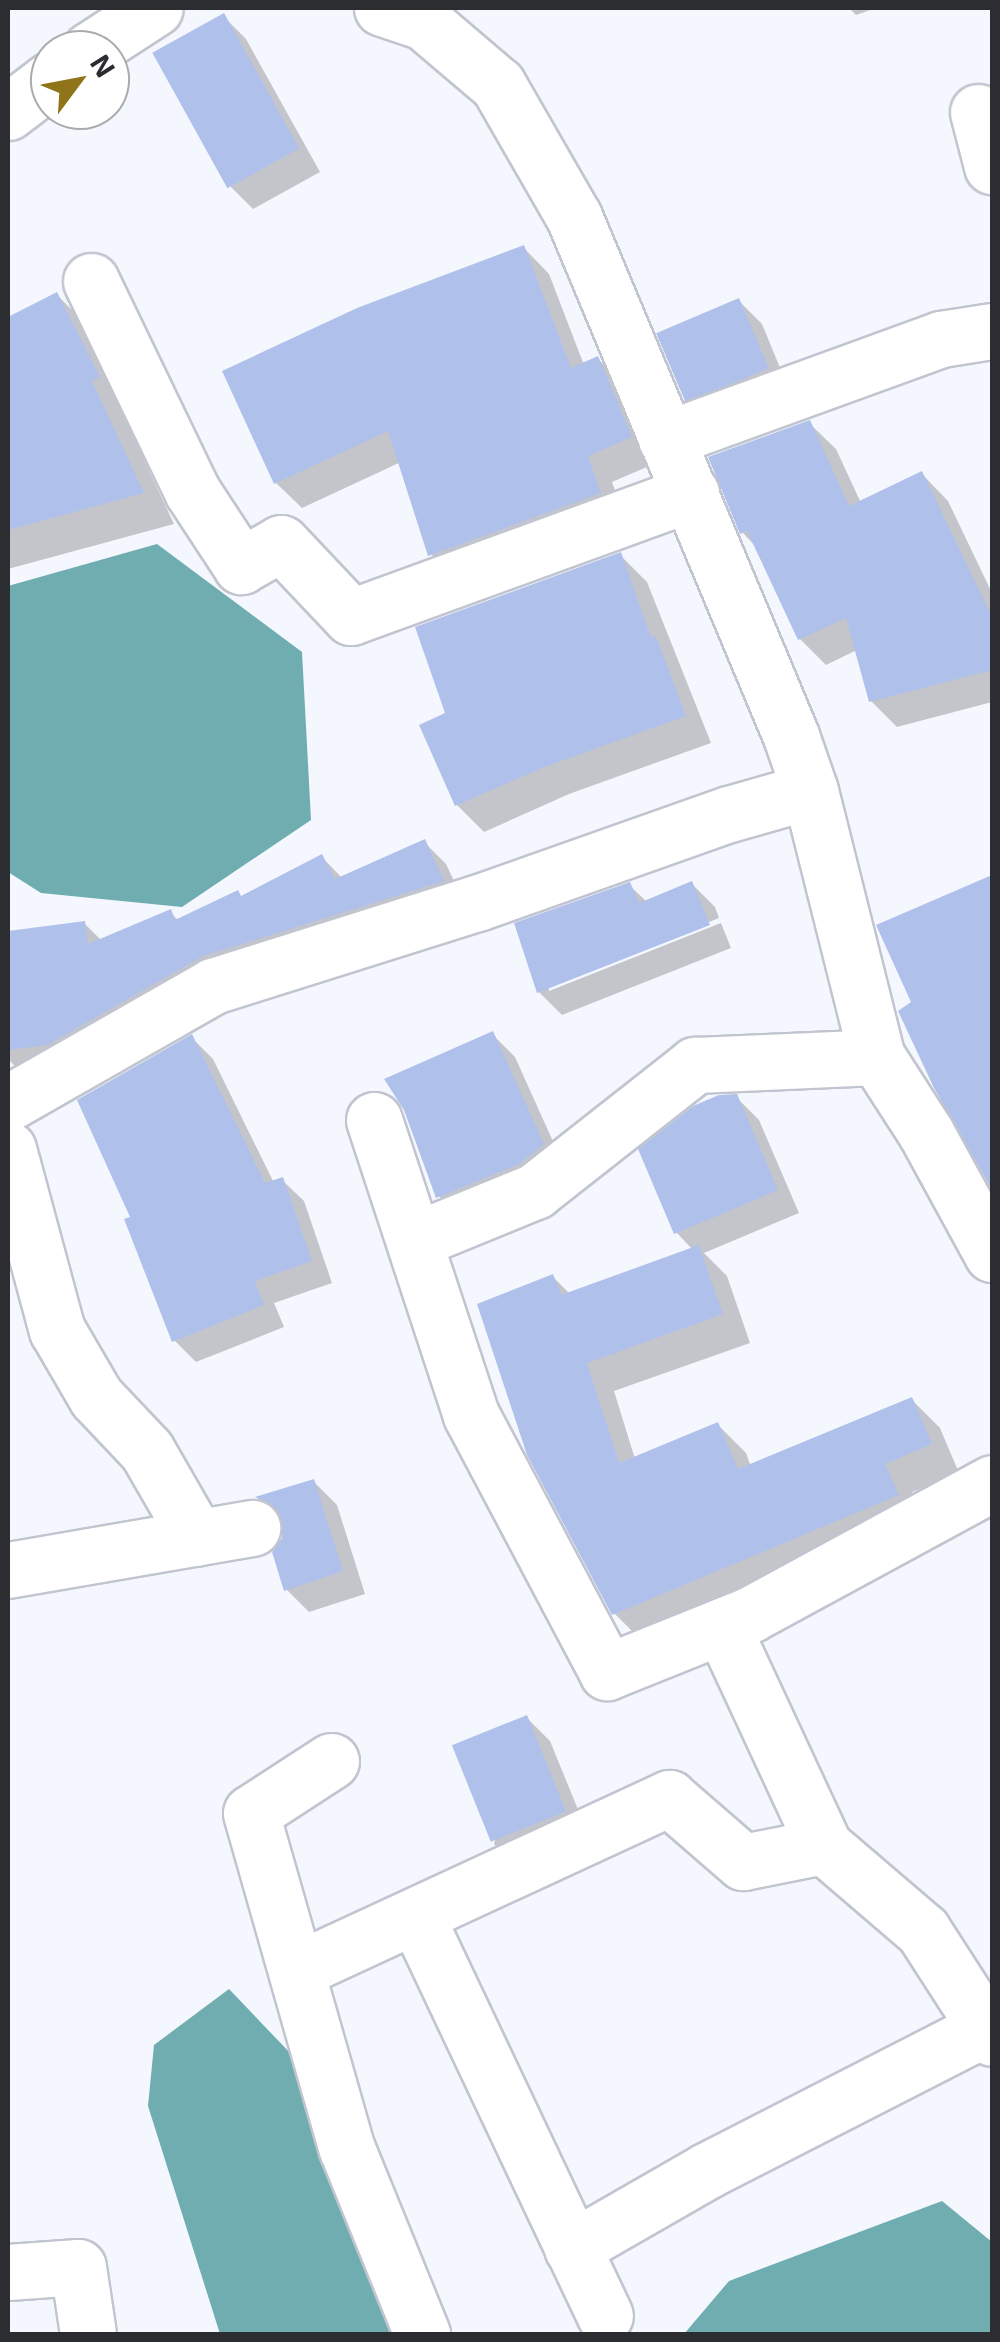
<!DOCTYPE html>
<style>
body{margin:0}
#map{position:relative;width:1000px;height:2342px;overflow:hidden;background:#f5f7fe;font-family:"Exo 2",sans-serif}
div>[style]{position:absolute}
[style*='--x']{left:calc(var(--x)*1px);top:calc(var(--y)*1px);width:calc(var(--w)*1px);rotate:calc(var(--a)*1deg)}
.water>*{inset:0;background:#6fadb1}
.shadow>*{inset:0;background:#0003}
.building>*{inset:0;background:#afc0eb;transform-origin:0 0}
.roads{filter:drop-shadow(2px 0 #c1c5cf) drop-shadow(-2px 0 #c1c5cf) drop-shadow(0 2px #c1c5cf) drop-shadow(0 -2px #c1c5cf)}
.minor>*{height:55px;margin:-27.5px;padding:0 27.5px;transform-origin:27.5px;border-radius:27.5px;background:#fff}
span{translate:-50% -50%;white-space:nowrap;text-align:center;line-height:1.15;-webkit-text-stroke:10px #fff;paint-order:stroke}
.frame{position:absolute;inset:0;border:10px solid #2b2d31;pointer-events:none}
.north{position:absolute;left:30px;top:30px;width:100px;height:100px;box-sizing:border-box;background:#fff;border:2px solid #aaabad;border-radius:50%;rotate:58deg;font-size:28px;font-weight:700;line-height:40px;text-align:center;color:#2b2d31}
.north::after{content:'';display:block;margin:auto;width:35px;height:45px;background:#8f7419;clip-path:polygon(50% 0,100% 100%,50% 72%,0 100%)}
</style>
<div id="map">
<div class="water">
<div style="clip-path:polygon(157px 544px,302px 652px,311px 820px,182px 907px,41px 893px,8px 872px,8px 586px)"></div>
<div style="clip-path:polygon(229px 1989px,292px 2055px,392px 2334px,220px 2334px,148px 2106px,154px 2045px)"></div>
<div style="clip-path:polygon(942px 2201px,992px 2242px,992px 2334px,684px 2334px,729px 2281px)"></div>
</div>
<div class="shadow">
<div style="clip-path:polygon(849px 8px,876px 8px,856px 15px)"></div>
<div style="clip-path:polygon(223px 16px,246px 39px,320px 172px,253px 209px,230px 186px)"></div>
<div style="clip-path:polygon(524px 248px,549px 274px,584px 365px,598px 359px,624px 385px,656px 463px,612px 482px,625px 518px,456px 580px,431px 554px,401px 462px,302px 508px,276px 483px)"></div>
<div style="clip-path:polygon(57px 295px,88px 326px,130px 409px,122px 413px,174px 524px,8px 569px,8px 320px)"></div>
<div style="clip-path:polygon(739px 301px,762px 324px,790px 392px,709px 421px,686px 398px)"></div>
<div style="clip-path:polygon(809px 423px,836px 449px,861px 503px,922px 474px,948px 501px,992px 593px,992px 702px,897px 727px,871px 701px,857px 650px,826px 665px,800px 639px,757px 548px,743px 533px)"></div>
<div style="clip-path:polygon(620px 555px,647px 582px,711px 743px,569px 794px,484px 832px,457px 805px,448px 714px)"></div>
<div style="clip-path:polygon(424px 842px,446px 864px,464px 902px,21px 1072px,8px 1059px,8px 933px,84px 923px,102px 941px,170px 912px,179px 921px,243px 898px,322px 857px,342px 878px)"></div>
<div style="clip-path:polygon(992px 878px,992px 1177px,983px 1168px,880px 926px)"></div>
<div style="clip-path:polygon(692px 884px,715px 907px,719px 918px,549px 986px,549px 991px,721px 923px,731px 948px,562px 1015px,539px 992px,629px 885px,647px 902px)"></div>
<div style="clip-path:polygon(492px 1034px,515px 1057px,565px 1168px,462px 1219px,439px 1196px)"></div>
<div style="clip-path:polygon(191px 1037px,213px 1059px,274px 1183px,282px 1180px,304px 1201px,332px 1283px,274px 1303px,284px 1327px,196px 1362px,175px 1341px,134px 1218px)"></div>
<div style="clip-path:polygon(736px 1097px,759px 1120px,799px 1213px,704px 1253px,727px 1276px,750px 1343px,614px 1391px,635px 1459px,717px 1424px,746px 1453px,751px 1467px,911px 1399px,940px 1428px,959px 1473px,912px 1492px,926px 1524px,643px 1642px,614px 1613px,553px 1277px,570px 1294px,693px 1250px,676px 1232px)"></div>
<div style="clip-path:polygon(314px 1482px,337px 1505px,365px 1594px,309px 1612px,286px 1589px,285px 1522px,260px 1499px)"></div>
<div style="clip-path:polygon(527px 1718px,550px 1741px,588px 1834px,517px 1867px,494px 1844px)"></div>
</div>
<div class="building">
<div style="left:224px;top:13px;width:155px;height:82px;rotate:61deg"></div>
<div style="clip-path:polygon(524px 245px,571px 368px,598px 356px,632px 437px,588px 456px,601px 493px,428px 556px,388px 431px,274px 484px,222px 371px,357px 308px)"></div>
<div style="clip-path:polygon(57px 292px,100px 377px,92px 381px,144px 493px,8px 530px,8px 317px)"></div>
<div style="left:739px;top:298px;width:76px;height:90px;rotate:67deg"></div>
<div style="clip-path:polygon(810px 420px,849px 506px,922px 471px,992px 617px,992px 670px,869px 702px,846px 618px,798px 640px,747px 531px,740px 534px,708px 457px)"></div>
<div style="clip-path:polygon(621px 552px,651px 638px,656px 636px,686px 716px,542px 768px,455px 806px,419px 725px,445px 713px,415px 627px)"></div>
<div style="clip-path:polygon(425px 839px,444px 881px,203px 956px,47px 1045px,8px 1050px,8px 931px,85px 921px,88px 944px,171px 909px,175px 920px,238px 890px,241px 896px,322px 854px,335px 879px)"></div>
<div style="clip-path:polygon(992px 875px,992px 1190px,934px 1088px,898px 1011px,911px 1002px,876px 925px)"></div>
<div style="clip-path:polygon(692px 881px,710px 925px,537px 993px,514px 923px,630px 882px,639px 903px)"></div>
<div style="clip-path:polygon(493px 1031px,544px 1144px,519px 1164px,436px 1198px,404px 1110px,384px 1079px)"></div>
<div style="clip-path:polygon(192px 1034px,265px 1183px,283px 1177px,312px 1261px,255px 1281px,264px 1305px,172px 1342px,124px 1219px,130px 1217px,77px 1100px)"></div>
<div style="clip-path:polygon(737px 1094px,778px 1190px,674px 1234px,638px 1149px,693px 1106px,719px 1095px)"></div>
<div style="clip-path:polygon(699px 1245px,723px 1314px,587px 1363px,619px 1463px,718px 1422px,738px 1469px,912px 1397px,932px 1444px,885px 1464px,899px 1495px,612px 1615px,527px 1455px,477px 1304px,553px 1274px,561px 1295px)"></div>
<div style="clip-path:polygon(314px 1479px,343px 1571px,284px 1591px,272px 1552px,282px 1538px,282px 1522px,275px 1507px,255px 1497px)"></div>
<div style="left:527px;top:1715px;width:104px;height:81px;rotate:68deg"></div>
</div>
<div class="roads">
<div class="minor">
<div style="--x:382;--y:8;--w:44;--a:18.4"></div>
<div style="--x:424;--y:22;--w:97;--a:40.4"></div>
<div style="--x:498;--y:85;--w:152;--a:60.1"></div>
<div style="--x:574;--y:217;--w:563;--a:67.31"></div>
<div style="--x:791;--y:736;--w:58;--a:70.9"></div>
<div style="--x:810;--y:791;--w:274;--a:75.9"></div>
<div style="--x:877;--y:1057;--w:90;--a:57.2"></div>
<div style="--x:926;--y:1133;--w:138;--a:61.4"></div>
<div style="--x:90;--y:50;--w:77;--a:-32.9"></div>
<div style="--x:8;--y:112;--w:53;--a:-37.3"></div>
<div style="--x:978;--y:112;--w:56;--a:75.5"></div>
<div style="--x:91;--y:281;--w:233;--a:64.3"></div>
<div style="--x:192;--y:491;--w:90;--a:56.8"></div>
<div style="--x:241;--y:566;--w:46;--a:-29.9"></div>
<div style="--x:281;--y:543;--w:102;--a:46.6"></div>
<div style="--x:351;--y:617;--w:362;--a:-20"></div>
<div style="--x:666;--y:439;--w:293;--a:-20"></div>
<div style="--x:941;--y:339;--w:52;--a:-8.9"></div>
<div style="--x:8;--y:1103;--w:236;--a:-29.7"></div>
<div style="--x:213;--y:986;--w:277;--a:-17.5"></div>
<div style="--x:477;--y:903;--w:267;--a:-19.5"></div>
<div style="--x:729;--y:814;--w:84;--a:-15.9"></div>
<div style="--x:374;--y:1120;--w:311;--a:71.8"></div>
<div style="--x:471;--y:1415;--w:291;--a:62.1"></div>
<div style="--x:607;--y:1672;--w:155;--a:-21.9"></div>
<div style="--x:751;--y:1614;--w:274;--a:-28.5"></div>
<div style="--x:8;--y:1149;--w:188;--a:74.9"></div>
<div style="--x:57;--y:1330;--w:78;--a:59.8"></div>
<div style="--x:96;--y:1397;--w:74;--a:46.6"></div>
<div style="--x:147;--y:1451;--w:100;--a:60.1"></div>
<div style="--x:415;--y:1240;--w:130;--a:-22.2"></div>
<div style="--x:535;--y:1191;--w:204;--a:-38.2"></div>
<div style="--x:695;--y:1065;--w:182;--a:-2.5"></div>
<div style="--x:8;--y:1570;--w:248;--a:-9.8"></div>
<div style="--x:722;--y:1626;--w:242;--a:65.1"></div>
<div style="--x:824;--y:1846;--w:130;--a:40.6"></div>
<div style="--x:923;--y:1931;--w:127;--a:57.2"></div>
<div style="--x:331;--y:1761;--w:95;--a:147"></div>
<div style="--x:251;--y:1813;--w:349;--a:74.1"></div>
<div style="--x:347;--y:2149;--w:200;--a:67.9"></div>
<div style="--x:416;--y:1916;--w:442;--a:64.7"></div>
<div style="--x:299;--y:1969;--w:408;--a:-24.8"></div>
<div style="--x:669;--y:1798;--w:98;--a:40.9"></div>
<div style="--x:743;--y:1862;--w:83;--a:-11.2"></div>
<div style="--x:572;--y:2248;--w:157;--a:-29.8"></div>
<div style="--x:708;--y:2170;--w:312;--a:-27.1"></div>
<div style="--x:8;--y:2272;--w:70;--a:-4.1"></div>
<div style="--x:78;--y:2267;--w:68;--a:81.5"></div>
</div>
</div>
<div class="frame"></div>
<div class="north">N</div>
</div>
